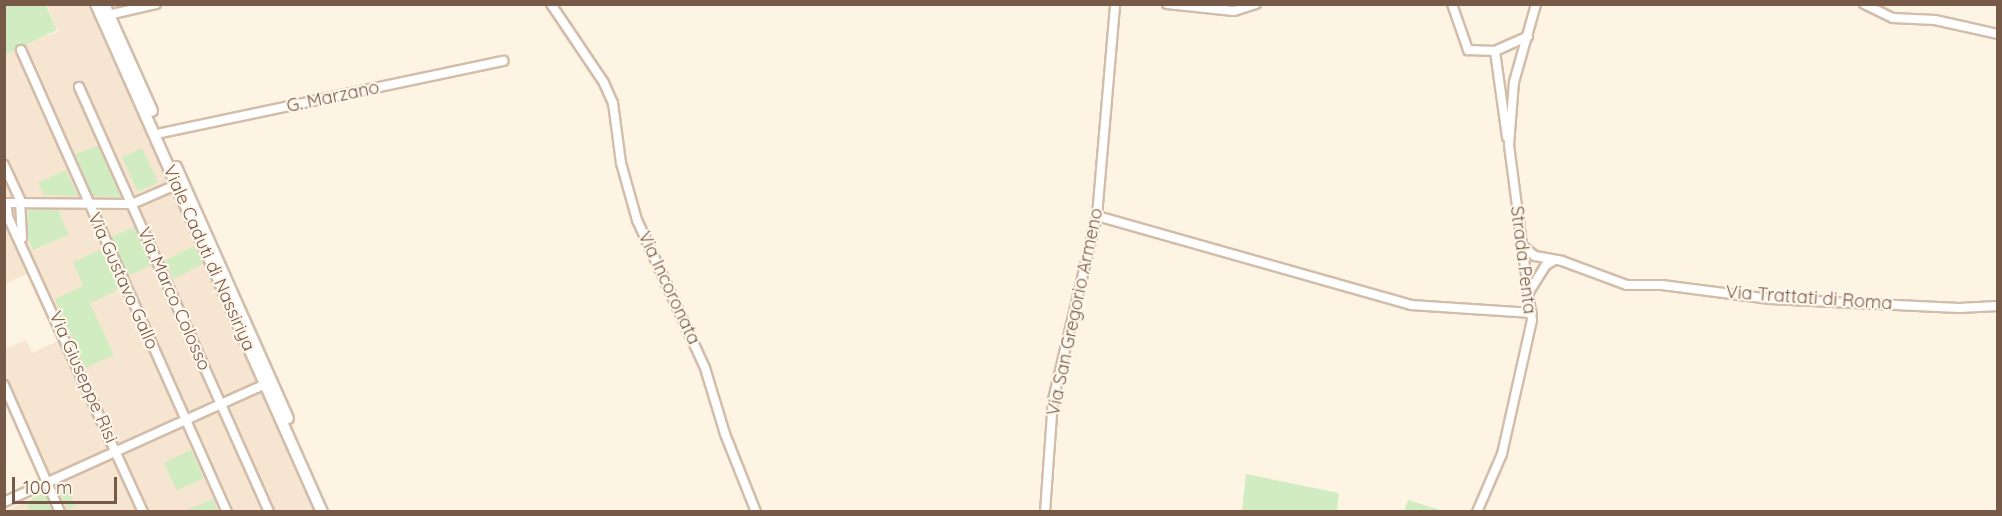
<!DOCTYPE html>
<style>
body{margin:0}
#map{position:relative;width:2002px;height:516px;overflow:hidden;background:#fef4e3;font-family:Quicksand,sans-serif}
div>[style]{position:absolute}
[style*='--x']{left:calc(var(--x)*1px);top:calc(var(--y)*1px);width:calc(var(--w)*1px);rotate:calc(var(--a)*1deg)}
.residential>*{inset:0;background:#f6e5d1}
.green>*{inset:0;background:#d2ecc1;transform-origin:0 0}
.roads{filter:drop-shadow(2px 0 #d2bdab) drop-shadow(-2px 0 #d2bdab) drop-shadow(0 2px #d2bdab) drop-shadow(0 -2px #d2bdab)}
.street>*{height:8px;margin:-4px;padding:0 4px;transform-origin:4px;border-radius:4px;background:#fff}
.secondary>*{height:10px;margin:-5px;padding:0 5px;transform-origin:5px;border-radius:5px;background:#fff}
span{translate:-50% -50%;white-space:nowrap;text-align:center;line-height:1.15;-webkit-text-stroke:4.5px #fff7eb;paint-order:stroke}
.street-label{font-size:18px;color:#775947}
.frame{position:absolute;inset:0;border:6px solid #775947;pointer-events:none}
.scale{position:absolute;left:12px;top:477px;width:105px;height:27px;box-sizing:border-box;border:3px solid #775947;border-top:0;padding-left:8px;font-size:18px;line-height:21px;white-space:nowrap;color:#775947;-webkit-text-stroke:4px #fff7eb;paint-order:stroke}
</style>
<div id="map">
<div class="residential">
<div style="clip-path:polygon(47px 5px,88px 5px,314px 511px,5px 511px,54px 488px,5px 376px,5px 349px,26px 340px,32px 353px,60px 340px,29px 273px,5px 284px,4px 54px,58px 31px)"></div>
</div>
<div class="green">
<div style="clip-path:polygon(4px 5px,46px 5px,57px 30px,5px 55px)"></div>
<div style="clip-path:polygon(98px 146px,121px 197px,92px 196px,74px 154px)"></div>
<div style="left:142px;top:148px;width:38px;height:22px;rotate:65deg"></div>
<div style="clip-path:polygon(66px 170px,78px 196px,44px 195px,38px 183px)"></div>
<div style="clip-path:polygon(28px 209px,58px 209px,69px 235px,33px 250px,27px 236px)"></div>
<div style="left:134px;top:227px;width:42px;height:25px;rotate:66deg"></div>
<div style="left:194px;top:246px;width:20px;height:33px;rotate:63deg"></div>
<div style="clip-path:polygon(102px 249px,120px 289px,90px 303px,114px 355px,85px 368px,55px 299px,83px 286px,73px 262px)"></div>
<div style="left:191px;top:450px;width:31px;height:30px;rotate:65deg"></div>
<div style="clip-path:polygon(1246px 474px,1339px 493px,1337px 511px,1242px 511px)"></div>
<div style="left:65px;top:483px;width:25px;height:9px;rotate:64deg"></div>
<div style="clip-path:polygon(45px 493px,52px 511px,30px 511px,26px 502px)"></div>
<div style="clip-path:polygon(213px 499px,218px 511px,184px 511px)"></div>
<div style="clip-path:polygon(1408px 500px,1443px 511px,1404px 511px)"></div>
</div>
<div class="roads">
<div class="street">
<div style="--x:551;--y:4;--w:95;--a:56.1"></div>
<div style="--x:604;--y:83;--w:22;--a:66"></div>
<div style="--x:613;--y:103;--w:61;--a:82.4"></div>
<div style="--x:621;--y:163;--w:59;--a:74.3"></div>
<div style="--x:637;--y:220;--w:163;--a:65.3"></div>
<div style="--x:705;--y:368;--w:69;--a:73.1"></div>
<div style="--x:725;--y:434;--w:84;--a:68.3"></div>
<div style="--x:1167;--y:4;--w:67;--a:6"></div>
<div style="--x:1234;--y:11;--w:23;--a:-18"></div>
<div style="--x:1452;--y:4;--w:49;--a:70.8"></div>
<div style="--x:1468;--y:50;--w:27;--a:2"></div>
<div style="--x:1495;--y:51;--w:87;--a:82.1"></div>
<div style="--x:1864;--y:4;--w:32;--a:26"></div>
<div style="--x:1893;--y:18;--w:42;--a:2.7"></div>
<div style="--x:1935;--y:20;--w:65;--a:12.5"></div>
<div style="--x:108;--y:15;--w:49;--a:-12.9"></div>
<div style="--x:21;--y:50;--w:506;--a:65.97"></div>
<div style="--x:1495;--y:51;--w:36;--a:-24"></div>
<div style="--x:79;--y:87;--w:466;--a:65.9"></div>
<div style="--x:161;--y:133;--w:350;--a:-11.9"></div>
<div style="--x:4;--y:165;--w:38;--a:65"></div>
<div style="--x:20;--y:200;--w:38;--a:87"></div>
<div style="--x:1097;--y:216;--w:326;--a:15.8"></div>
<div style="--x:1411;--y:305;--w:121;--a:3.8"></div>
<div style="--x:1521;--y:245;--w:18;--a:38"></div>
<div style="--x:1535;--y:256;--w:27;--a:10"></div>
<div style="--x:1562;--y:261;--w:69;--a:20.3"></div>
<div style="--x:1627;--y:285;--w:35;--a:0"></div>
<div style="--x:1662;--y:285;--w:109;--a:7.4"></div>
<div style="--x:1770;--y:299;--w:189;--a:2.7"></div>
<div style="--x:1959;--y:308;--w:39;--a:-3"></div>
<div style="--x:1529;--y:292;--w:32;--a:-58"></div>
<div style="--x:1546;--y:265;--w:8;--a:-30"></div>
<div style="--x:4;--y:385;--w:139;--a:66.2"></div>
<div style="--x:4;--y:502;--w:286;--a:-24.3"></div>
<div style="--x:143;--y:512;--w:324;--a:-114.6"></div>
<div style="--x:8;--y:217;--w:14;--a:-98"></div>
<div style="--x:6;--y:203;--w:126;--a:0.5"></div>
<div style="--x:132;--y:204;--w:48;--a:-23.4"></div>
<div style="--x:1045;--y:512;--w:112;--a:-85.9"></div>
<div style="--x:1053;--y:400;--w:189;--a:-76.6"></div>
<div style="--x:1097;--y:216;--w:213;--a:-85.1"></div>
<div style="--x:1477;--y:512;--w:63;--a:-66.7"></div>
<div style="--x:1502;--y:454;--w:137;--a:-77.4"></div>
<div style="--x:1532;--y:320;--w:177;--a:-97.5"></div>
<div style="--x:1509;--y:145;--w:63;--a:-85.5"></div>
<div style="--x:1514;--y:82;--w:81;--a:-74.2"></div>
</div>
<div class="secondary">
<div style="--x:96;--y:4;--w:556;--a:66.02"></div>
<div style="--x:104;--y:4;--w:117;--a:65.8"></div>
<div style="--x:176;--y:167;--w:275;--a:66"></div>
</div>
</div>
<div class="street-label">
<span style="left:333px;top:97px;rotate:-12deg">G. Marzano</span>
<span style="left:209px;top:258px;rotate:66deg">Viale Caduti di Nassiriya</span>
<span style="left:1523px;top:260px;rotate:83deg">Strada Penta</span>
<span style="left:123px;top:281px;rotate:66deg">Via Gustavo Gallo</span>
<span style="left:669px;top:288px;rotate:65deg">Via Incoronata</span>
<span style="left:1809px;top:298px;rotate:4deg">Via Trattati di Roma</span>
<span style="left:174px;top:299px;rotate:66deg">Via Marco Colosso</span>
<span style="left:1075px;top:312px;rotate:-78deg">Via San Gregorio Armeno</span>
<span style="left:83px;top:377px;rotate:66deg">Via Giuseppe Risi</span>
</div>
<div class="frame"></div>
<div class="scale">100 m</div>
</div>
